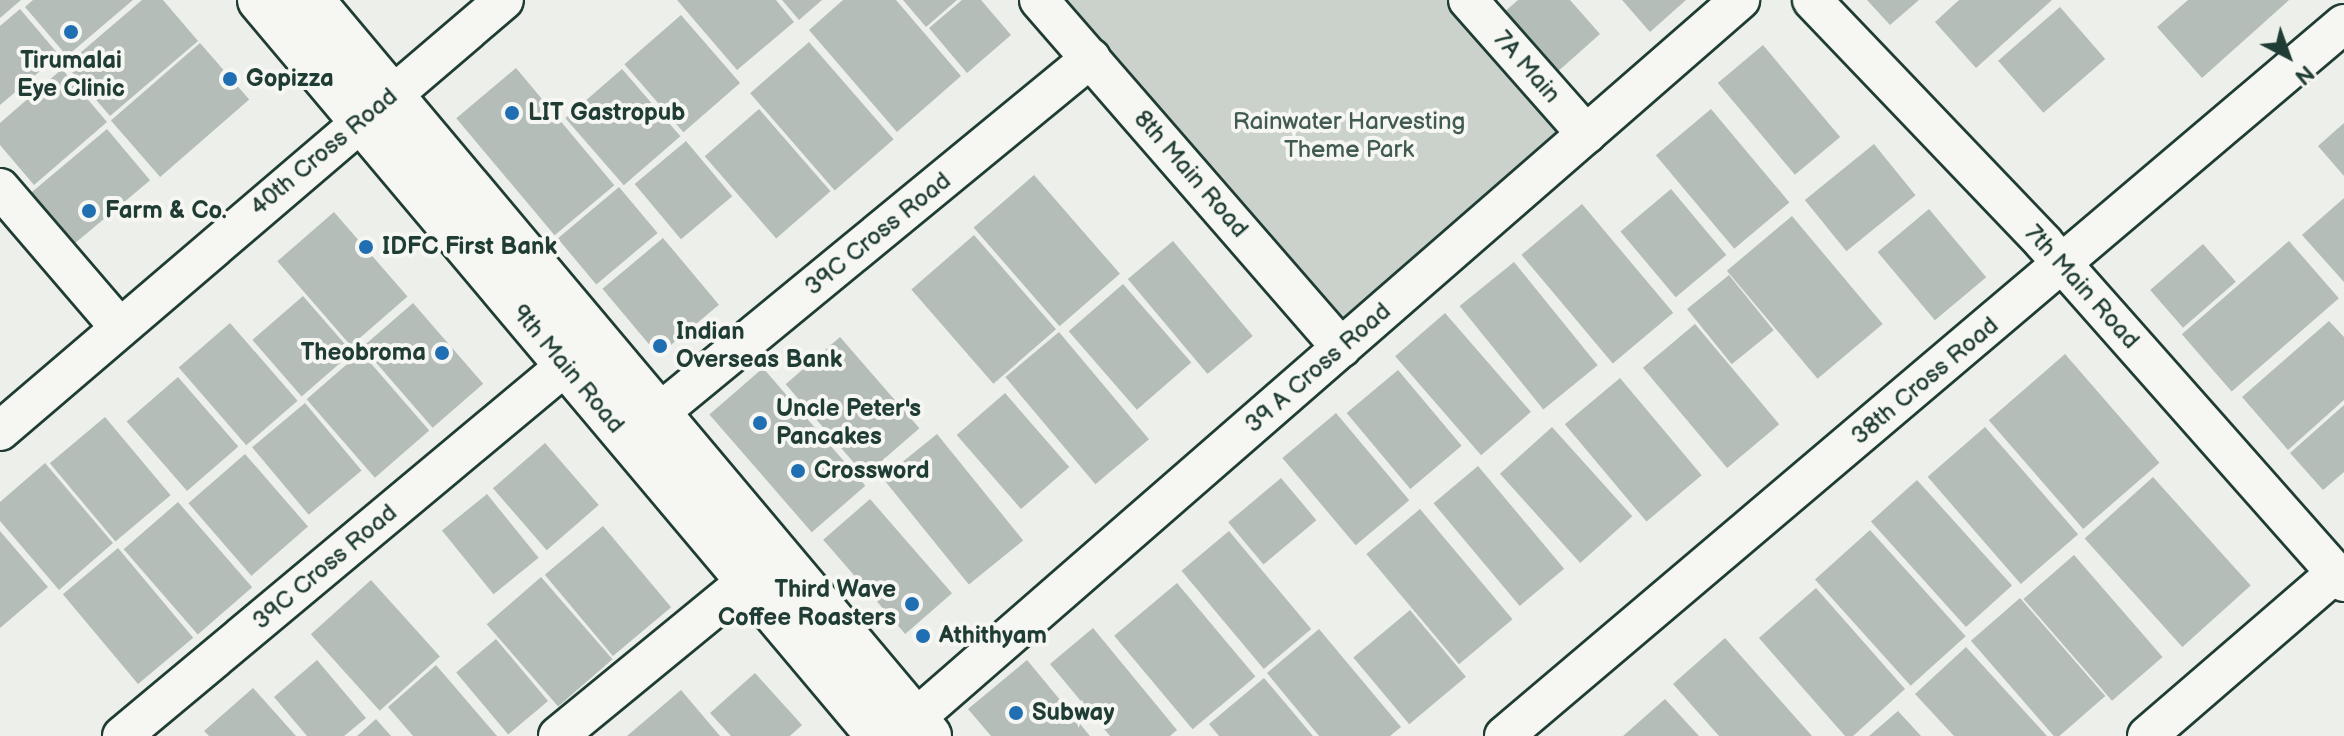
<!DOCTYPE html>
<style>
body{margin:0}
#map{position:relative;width:2344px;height:736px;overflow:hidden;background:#edefea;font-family:"Balsamiq Sans",sans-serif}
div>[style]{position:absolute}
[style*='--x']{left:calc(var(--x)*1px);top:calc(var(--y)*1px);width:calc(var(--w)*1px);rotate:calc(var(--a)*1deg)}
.green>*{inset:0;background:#cbd2cc}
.building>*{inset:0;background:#b4bdb8;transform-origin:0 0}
.roads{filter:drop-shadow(2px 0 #1f3d34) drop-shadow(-2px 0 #1f3d34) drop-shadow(0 2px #1f3d34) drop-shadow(0 -2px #1f3d34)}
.minor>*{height:38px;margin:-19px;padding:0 19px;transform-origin:19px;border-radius:19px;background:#f6f6f2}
.major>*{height:44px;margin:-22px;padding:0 22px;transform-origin:22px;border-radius:22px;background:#f6f6f2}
.dots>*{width:22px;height:22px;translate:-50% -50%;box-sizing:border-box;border:4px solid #f6f6f2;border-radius:50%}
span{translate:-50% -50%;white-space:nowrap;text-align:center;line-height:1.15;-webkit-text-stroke:8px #f6f6f2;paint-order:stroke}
.poi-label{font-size:24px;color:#1f3d34;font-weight:700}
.left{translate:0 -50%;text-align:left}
.right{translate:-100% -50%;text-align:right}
.street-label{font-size:24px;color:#1f3d34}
.park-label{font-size:24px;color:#415b52}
.north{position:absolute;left:2248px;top:16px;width:80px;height:80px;-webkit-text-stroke:6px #f6f6f2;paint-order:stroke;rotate:139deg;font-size:22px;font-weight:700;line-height:32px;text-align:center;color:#1f3d34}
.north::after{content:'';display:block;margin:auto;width:28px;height:36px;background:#1f3d34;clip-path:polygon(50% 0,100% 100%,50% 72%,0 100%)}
</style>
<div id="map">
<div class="green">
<div style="clip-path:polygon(1047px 0,1451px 0,1563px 128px,1335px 328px)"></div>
</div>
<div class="building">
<div style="clip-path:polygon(0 0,21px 0,0 18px)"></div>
<div style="clip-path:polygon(33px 0,133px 0,67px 56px,25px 7px)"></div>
<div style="clip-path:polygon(142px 0,163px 0,198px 41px,110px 116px,66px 65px)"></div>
<div style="clip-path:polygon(677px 0,776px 0,794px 22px,737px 70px)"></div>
<div style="clip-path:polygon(782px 0,822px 0,799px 20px)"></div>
<div style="clip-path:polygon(843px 0,896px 0,961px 76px,897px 132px,809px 30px)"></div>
<div style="clip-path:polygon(903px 0,957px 0,926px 27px)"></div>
<div style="clip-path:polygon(962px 0,981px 0,1011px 35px,967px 73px,929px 28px)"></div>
<div style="clip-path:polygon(1518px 0,1570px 0,1600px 34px,1555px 74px,1502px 14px)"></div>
<div style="clip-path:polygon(1622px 0,1686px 0,1650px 32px)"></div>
<div style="clip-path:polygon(1867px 0,1919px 0,1890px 25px)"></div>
<div style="clip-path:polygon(1959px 0,2052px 0,1976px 68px,1935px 22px)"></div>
<div style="clip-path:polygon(2188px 0,2289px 0,2202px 78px,2157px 27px)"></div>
<div style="left:2060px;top:7px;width:69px;height:82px;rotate:49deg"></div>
<div style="clip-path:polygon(20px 9px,59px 55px,0 105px,0 26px)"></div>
<div style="left:681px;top:15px;width:90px;height:75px;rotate:49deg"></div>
<div style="left:809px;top:42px;width:129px;height:78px;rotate:49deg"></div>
<div style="left:200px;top:43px;width:75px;height:118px;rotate:49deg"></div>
<div style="left:1763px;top:45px;width:120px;height:59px;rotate:50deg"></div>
<div style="left:516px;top:68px;width:153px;height:78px;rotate:50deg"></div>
<div style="clip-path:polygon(62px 69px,107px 122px,34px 185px,0 145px,0 123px)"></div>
<div style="left:622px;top:69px;width:89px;height:75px;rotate:49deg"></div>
<div style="left:759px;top:109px;width:109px;height:72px;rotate:49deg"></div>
<div style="left:1711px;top:109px;width:122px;height:72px;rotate:50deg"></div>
<div style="clip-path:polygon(2344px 123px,2344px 176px,2318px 146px)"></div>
<div style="left:107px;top:129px;width:67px;height:107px;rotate:50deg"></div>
<div style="left:686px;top:141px;width:72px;height:67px;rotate:50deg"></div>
<div style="left:1874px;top:144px;width:66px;height:89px;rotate:51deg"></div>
<div style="left:1034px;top:175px;width:131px;height:80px;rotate:49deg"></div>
<div style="left:619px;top:187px;width:60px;height:80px;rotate:50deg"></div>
<div style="left:1671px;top:189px;width:86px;height:66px;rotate:50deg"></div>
<div style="clip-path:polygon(2344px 198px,2344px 282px,2302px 235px)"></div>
<div style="left:1582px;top:204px;width:142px;height:79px;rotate:50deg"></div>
<div style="left:1929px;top:209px;width:89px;height:67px;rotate:50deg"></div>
<div style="left:334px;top:212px;width:112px;height:75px;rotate:49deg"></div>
<div style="left:1792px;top:216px;width:141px;height:85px;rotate:50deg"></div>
<div style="left:974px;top:235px;width:125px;height:83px;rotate:49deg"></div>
<div style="left:663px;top:238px;width:87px;height:79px;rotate:50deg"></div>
<div style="left:1173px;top:241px;width:124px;height:59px;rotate:50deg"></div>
<div style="left:2289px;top:241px;width:76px;height:142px;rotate:49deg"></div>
<div style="left:2203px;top:244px;width:50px;height:70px;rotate:49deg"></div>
<div style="left:1514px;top:262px;width:133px;height:70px;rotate:51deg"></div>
<div style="left:1729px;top:275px;width:71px;height:54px;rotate:51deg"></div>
<div style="left:1123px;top:284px;width:104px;height:72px;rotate:49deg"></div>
<div style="left:303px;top:296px;width:75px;height:67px;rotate:49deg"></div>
<div style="left:413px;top:303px;width:107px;height:67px;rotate:49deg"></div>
<div style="left:1445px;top:313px;width:131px;height:66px;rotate:49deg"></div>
<div style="clip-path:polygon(2329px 321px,2344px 337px,2344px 400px,2288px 450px,2242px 397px)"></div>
<div style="left:230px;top:323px;width:103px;height:68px;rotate:49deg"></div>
<div style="left:1695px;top:324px;width:131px;height:68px;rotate:50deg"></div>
<div style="left:1059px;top:332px;width:140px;height:70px;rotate:50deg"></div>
<div style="left:840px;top:337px;width:121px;height:72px;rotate:49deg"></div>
<div style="left:361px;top:352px;width:104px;height:72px;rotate:49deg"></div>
<div style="left:2065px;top:354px;width:144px;height:101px;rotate:49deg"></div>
<div style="left:763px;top:368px;width:156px;height:71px;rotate:49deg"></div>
<div style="left:1398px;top:370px;width:99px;height:67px;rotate:50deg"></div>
<div style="left:178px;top:377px;width:92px;height:68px;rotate:49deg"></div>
<div style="left:1620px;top:378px;width:127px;height:72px;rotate:50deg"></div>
<div style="left:1005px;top:393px;width:98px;height:64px;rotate:49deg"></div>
<div style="left:305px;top:403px;width:88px;height:69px;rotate:50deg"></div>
<div style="clip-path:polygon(2344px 405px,2344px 472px,2323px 490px,2290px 453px)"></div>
<div style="left:1336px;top:413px;width:114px;height:70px;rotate:50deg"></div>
<div style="left:105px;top:417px;width:102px;height:72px;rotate:50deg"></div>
<div style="left:1552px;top:427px;width:120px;height:70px;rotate:48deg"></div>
<div style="left:1985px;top:427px;width:142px;height:76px;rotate:49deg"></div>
<div style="left:937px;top:434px;width:137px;height:70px;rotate:51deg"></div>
<div style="left:545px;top:443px;width:82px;height:69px;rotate:49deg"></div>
<div style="left:245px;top:454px;width:96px;height:75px;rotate:49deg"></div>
<div style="clip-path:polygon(45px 463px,113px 543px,59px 590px,0 521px,0 502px)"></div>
<div style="left:1478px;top:466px;width:134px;height:58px;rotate:50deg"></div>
<div style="left:2153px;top:477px;width:146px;height:92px;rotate:48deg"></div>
<div style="left:1281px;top:478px;width:55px;height:69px;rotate:50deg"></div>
<div style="left:1917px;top:480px;width:142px;height:62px;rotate:48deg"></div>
<div style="left:487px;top:494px;width:82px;height:58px;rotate:51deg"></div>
<div style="left:870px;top:499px;width:125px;height:62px;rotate:49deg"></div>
<div style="left:178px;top:502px;width:113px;height:72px;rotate:49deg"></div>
<div style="left:1420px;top:509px;width:144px;height:70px;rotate:50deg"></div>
<div style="left:603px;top:526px;width:106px;height:76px;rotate:50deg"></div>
<div style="left:1870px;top:530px;width:143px;height:74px;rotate:48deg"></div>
<div style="clip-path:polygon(0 531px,48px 587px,0 628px)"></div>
<div style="left:1229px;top:531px;width:128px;height:62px;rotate:50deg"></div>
<div style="left:118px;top:548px;width:117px;height:72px;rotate:50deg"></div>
<div style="left:2074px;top:555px;width:135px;height:67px;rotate:49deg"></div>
<div style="left:541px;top:577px;width:109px;height:72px;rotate:49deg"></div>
<div style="left:371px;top:580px;width:103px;height:81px;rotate:48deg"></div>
<div style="left:1177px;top:583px;width:122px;height:82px;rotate:50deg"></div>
<div style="clip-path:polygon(1816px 588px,1905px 689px,1853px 736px,1845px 736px,1759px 638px)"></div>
<div style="left:2020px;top:598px;width:130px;height:65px;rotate:49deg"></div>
<div style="left:1410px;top:610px;width:87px;height:74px;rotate:50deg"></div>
<div style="clip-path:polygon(1093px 628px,1177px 730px,1170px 736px,1110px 736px,1050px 664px)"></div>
<div style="clip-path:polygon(1319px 629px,1401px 727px,1390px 736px,1319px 736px,1267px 673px)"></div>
<div style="clip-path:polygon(1725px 638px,1812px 736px,1719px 736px,1673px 684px)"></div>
<div style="left:496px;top:639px;width:81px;height:52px;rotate:50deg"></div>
<div style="clip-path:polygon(1966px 647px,2047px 736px,1954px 736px,1915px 694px)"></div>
<div style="clip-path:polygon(317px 660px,366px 718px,344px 736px,307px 736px,274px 697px)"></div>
<div style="clip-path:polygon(1027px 660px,1090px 736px,991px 736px,968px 709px)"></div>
<div style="clip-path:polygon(436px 665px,497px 736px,413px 736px,388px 707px)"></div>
<div style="clip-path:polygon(755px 673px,802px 725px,790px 736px,731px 736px,710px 713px)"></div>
<div style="clip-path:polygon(1264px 678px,1313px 736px,1219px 736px,1209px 724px)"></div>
<div style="clip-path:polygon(253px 688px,296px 736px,209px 736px,204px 731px)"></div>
<div style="clip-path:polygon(681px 690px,720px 736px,627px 736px)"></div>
<div style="clip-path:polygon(1665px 699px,1699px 736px,1623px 736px)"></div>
<div style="clip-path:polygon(1898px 711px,1921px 736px,1869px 736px)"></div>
<div style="clip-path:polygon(376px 719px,391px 736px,357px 736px)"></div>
</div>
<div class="roads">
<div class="minor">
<div style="--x:1039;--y:0;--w:461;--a:49"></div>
<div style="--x:1468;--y:0;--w:179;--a:48.6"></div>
<div style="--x:1812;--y:0;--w:335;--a:46.3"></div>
<div style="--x:2043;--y:242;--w:454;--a:48.5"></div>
<div style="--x:0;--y:188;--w:183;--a:49.4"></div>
<div style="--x:0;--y:431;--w:663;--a:-40.54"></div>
<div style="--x:636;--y:432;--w:589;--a:-39.42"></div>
<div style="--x:122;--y:736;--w:576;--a:-39.86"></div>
<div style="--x:558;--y:736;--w:246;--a:-39.4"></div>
<div style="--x:895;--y:736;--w:1121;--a:-41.06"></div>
<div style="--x:1504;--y:736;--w:1101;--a:-40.29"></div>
<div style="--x:2147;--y:736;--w:250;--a:-40.8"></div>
</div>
<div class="major">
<div style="--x:260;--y:0;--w:962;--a:49.94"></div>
<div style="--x:311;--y:0;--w:961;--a:49.98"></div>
</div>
</div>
<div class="dots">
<div style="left:71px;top:32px;background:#1f6fb2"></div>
<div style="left:230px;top:79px;background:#1f6fb2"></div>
<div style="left:512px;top:113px;background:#1f6fb2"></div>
<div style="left:89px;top:211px;background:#1f6fb2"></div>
<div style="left:366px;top:247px;background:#1f6fb2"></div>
<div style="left:660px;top:346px;background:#1f6fb2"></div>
<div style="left:442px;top:353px;background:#1f6fb2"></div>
<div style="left:760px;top:423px;background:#1f6fb2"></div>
<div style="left:798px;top:471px;background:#1f6fb2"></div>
<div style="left:912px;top:604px;background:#1f6fb2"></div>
<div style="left:923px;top:636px;background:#1f6fb2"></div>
<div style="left:1016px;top:713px;background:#1f6fb2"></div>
</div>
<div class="poi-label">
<span style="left:71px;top:75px">Tirumalai<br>Eye Clinic</span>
<span class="left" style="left:246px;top:79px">Gopizza</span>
<span class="left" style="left:528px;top:113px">LIT Gastropub</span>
<span class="left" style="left:105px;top:211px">Farm &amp; Co.</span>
<span class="left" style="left:382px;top:247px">IDFC First Bank</span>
<span class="left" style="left:676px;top:346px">Indian<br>Overseas Bank</span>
<span class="right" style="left:426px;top:353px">Theobroma</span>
<span class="left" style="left:776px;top:423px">Uncle Peter's<br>Pancakes</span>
<span class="left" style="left:814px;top:471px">Crossword</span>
<span class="right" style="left:896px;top:604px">Third Wave<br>Coffee Roasters</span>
<span class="left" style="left:939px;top:636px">Athithyam</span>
<span class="left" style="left:1032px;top:713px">Subway</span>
</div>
<div class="street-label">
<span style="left:1527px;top:67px;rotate:49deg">7A Main</span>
<span style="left:324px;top:152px;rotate:-40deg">40th Cross Road</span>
<span style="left:1191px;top:174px;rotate:49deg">8th Main Road</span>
<span style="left:878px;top:234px;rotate:-39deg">39C Cross Road</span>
<span style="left:2082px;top:287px;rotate:48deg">7th Main Road</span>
<span style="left:1318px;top:368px;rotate:-41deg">39 A Cross Road</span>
<span style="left:568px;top:369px;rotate:50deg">9th Main Road</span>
<span style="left:1925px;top:381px;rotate:-40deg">38th Cross Road</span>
<span style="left:325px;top:567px;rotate:-40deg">39C Cross Road</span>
</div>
<div class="park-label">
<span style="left:1349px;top:136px">Rainwater Harvesting<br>Theme Park</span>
</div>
<div class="north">N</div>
</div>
